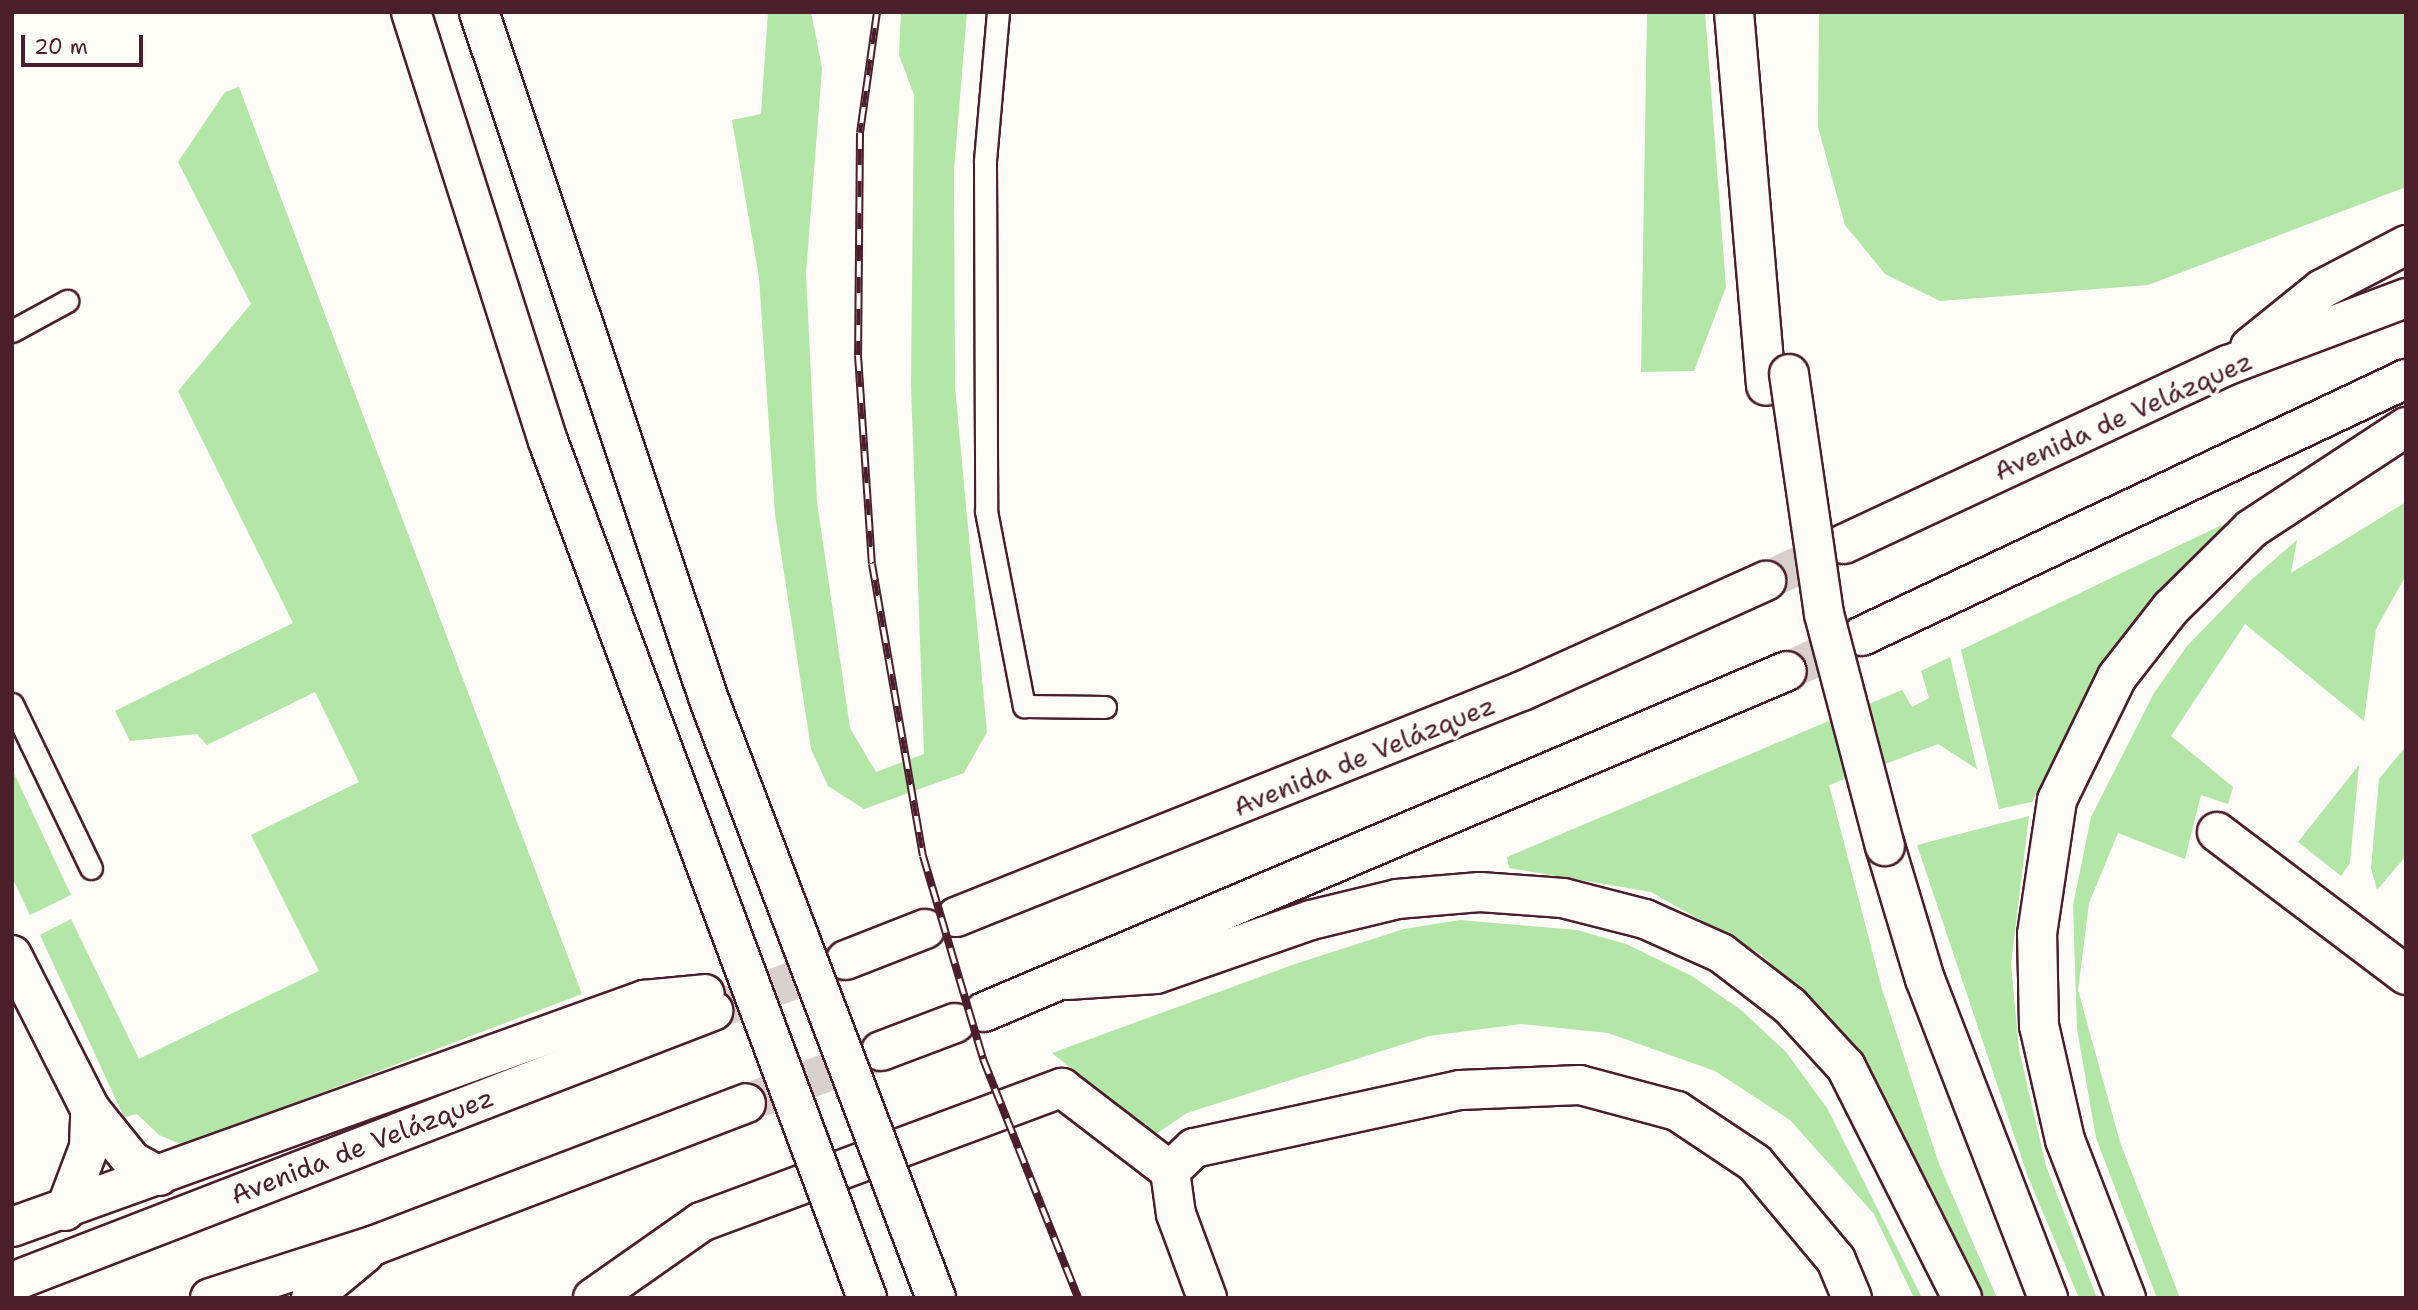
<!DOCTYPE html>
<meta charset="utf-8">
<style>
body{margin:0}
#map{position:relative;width:2418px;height:1310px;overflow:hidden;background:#fdfcf7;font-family:"Shantell Sans",sans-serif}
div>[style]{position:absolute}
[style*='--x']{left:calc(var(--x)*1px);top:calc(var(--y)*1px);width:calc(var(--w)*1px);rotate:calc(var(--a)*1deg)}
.green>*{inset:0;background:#b3e6a7}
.highway-tunnel>*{height:38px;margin-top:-19px;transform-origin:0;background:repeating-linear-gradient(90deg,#d9d0ce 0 38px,transparent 0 57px)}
.roads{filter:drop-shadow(2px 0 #4a1f2b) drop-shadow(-2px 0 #4a1f2b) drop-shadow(0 2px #4a1f2b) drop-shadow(0 -2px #4a1f2b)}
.lane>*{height:21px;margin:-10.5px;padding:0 10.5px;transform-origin:10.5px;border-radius:10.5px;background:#fdfcf7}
.street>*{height:38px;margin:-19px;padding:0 19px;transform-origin:19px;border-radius:19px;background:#fdfcf7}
.secondary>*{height:38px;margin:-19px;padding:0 19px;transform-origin:19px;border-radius:19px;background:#fdfcf7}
.primary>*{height:38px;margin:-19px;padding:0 19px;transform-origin:19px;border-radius:19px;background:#fdfcf7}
.highway>*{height:38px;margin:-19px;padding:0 19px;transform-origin:19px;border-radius:19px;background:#fdfcf7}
.rail>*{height:8px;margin-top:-4px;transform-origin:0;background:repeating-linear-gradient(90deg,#fdfcf7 0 16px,#4a1f2b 0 32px);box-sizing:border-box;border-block:2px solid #4a1f2b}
.bridges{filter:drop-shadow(2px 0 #4a1f2b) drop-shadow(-2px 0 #4a1f2b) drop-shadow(0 2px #4a1f2b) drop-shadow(0 -2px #4a1f2b)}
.primary-bridge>*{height:38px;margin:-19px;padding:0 19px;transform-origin:19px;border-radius:19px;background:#fdfcf7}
.highway-bridge>*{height:38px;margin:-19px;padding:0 19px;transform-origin:19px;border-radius:19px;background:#fdfcf7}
span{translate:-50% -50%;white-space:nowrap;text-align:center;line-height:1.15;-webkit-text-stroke:7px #fdfcf7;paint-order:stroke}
.street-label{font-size:26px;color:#4a1f2b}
.frame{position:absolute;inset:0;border:14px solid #4a1f2b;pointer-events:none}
.scale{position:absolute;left:21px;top:35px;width:122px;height:32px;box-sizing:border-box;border:4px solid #4a1f2b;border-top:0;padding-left:9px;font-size:21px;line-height:24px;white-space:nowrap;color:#4a1f2b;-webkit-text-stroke:5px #fdfcf7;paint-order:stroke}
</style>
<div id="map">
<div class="green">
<div style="clip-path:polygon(768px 12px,811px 12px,822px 68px,806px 273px,817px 502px,850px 728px,876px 772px,924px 754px,911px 386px,914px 95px,899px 55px,901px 12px,967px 12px,954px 170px,955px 387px,987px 732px,964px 773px,864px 809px,828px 786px,811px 749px,775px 514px,759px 278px,732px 120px,761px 114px)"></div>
<div style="clip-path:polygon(1647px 12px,1705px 12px,1726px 287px,1694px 371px,1641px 372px)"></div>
<div style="clip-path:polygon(1819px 12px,2406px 12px,2406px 187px,2148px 285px,1940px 301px,1885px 274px,1845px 225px,1818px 127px)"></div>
<div style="clip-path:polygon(239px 87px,582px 994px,183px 1145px,159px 1135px,137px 1114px,124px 1117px,40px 935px,71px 919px,139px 1059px,319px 971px,251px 835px,359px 782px,315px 692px,207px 745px,197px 734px,130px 741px,115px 711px,293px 623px,178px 391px,251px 304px,178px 162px,225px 92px)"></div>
<div style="clip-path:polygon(2406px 502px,2406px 575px,2376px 629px,2364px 721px,2245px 624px,2171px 736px,2233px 787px,2228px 804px,2201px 795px,2185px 859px,2118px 833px,2089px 903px,2078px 990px,2120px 1142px,2180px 1298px,2157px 1298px,2096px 1138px,2077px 1029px,2073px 905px,2091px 817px,2154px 693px,2187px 646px,2250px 581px,2297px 540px,2291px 573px)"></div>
<div style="clip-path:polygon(2228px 522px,2146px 608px,2097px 674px,2032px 802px,1999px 809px,1961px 650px)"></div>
<div style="clip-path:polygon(1950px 657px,1977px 769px,1938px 744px,1829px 785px,1882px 989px,1939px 1164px,1997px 1298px,1983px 1298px,1923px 1172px,1853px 1047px,1762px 955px,1651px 892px,1509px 868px,1507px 857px,1902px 690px,1912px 707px,1929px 698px,1921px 671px)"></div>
<div style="clip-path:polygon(2406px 746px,2406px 856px,2377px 890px,2371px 868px,2379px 779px)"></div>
<div style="clip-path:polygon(2359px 765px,2350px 863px,2341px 876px,2298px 842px)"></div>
<div style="clip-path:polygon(12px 769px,71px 895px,30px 915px,12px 877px)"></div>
<div style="clip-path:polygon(2029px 816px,2011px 964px,2019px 1050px,2046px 1166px,2097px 1298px,2079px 1298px,2028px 1177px,1917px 845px)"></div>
<div style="clip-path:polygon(1460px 920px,1577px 930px,1626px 944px,1692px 976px,1741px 1010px,1786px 1052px,1827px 1108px,1922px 1298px,1914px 1298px,1874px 1214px,1790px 1120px,1715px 1071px,1608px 1033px,1521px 1024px,1429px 1036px,1187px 1113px,1153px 1136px,1052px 1053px,1295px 964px,1404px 929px)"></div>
</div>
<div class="highway-tunnel">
<div style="--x:1766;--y:581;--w:86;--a:-25.4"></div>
<div style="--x:1787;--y:671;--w:83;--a:-25"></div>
<div style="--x:713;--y:1011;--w:140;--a:-20.9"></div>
<div style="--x:746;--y:1103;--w:141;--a:-20.7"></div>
</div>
<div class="roads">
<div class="lane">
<div style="--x:998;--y:12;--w:151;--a:95"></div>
<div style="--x:985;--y:162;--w:349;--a:89.8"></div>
<div style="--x:986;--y:511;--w:199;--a:79"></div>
<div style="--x:1024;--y:706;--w:81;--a:0.7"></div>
<div style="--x:12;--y:331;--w:63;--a:-28.6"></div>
<div style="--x:12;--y:704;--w:182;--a:64.3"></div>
</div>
<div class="street">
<div style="--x:2217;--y:832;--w:237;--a:37.1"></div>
<div style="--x:1170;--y:1171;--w:33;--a:-44"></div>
<div style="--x:1194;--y:1148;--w:272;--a:-12.3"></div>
<div style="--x:1460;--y:1090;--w:120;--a:-2.4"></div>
<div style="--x:1580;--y:1085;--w:100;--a:15"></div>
<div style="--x:1677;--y:1111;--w:94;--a:33.7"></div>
<div style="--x:1755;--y:1163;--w:126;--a:50.1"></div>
<div style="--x:1836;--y:1260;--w:41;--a:67.2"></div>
<div style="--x:1170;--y:1171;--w:43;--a:82.1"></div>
<div style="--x:1176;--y:1214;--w:90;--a:69.7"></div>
<div style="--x:593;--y:1298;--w:132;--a:-35.1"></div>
<div style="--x:701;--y:1222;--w:385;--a:-20.4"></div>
<div style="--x:1062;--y:1088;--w:136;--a:37.5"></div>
</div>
<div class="secondary">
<div style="--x:12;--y:955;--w:173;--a:63.1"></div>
<div style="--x:90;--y:1109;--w:67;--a:51.1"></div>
<div style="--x:132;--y:1161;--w:31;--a:29"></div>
<div style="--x:65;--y:1211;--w:68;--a:-69.4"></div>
<div style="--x:89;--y:1147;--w:38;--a:-88"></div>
</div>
<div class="primary">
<div style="--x:1734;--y:12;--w:375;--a:85.1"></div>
<div style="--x:1885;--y:846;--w:139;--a:73.3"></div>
<div style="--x:1925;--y:979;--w:342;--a:68.9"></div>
</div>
<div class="highway">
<div style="--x:2250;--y:347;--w:92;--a:-38.9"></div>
<div style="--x:2322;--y:289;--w:95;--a:-27.6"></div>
<div style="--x:1844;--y:544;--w:424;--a:-25"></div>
<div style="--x:2228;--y:365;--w:190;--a:-20.6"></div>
<div style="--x:1862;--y:636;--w:602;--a:-25.29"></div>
<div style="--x:956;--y:917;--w:609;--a:-21.77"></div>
<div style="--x:1522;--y:691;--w:268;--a:-24.3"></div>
<div style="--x:846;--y:960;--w:85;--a:-21.4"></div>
<div style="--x:1067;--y:980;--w:89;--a:-3.9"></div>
<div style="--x:1156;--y:974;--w:164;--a:-19.2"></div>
<div style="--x:1311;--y:920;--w:89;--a:-13.7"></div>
<div style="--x:1397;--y:899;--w:83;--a:-4.8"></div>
<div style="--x:1480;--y:892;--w:83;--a:4.1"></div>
<div style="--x:1563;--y:898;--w:85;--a:14.4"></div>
<div style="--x:1645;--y:919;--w:83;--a:24.1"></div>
<div style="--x:1721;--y:953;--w:87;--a:37.5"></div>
<div style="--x:1790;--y:1006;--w:83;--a:47.4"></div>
<div style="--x:1846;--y:1067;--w:258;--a:63.3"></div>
<div style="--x:984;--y:1012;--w:872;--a:-23.01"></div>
<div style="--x:881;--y:1051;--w:79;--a:-20.7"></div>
<div style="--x:12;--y:1227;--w:672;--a:-19.76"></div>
<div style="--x:644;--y:1000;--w:61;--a:-5.6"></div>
<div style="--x:12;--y:1282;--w:752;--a:-21.14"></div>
<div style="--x:210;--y:1298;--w:173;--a:-17.8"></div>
<div style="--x:375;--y:1245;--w:397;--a:-20.9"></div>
<div style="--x:311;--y:1298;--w:70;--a:-39.8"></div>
<div style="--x:2126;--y:1298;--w:169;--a:-111.1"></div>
<div style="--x:2065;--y:1140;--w:117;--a:-102.8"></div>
<div style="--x:2039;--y:1026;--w:92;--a:-91.2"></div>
<div style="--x:2037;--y:934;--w:135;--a:-81.5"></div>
<div style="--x:2057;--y:800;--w:137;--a:-64"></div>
<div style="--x:2117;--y:677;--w:88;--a:-52"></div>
<div style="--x:2171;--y:608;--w:112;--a:-44.6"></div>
<div style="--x:2251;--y:529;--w:186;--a:-33.3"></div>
</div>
</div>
<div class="rail">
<div style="--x:877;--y:12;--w:122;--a:98"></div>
<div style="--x:860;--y:133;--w:222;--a:90.5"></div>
<div style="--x:858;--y:355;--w:209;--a:86.2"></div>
<div style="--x:872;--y:564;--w:296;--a:80.1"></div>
<div style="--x:923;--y:856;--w:212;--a:73.5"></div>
<div style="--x:983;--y:1059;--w:257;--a:68.3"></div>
</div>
<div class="bridges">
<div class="primary-bridge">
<div style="--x:1789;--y:374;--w:243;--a:81.7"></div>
<div style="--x:1824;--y:614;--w:240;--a:75.3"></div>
</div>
<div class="highway-bridge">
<div style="--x:411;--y:12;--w:450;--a:72.3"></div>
<div style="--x:548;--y:441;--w:914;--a:69.58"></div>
<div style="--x:479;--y:12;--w:722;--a:71.51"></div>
<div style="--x:708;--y:697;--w:643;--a:69.22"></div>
</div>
</div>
<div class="street-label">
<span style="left:2123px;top:416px;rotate:-24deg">Avenida de Velázquez</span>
<span style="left:1364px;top:756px;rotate:-22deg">Avenida de Velázquez</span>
<span style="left:362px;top:1146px;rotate:-21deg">Avenida de Velázquez</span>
</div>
<div class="frame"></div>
<div class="scale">20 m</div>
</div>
